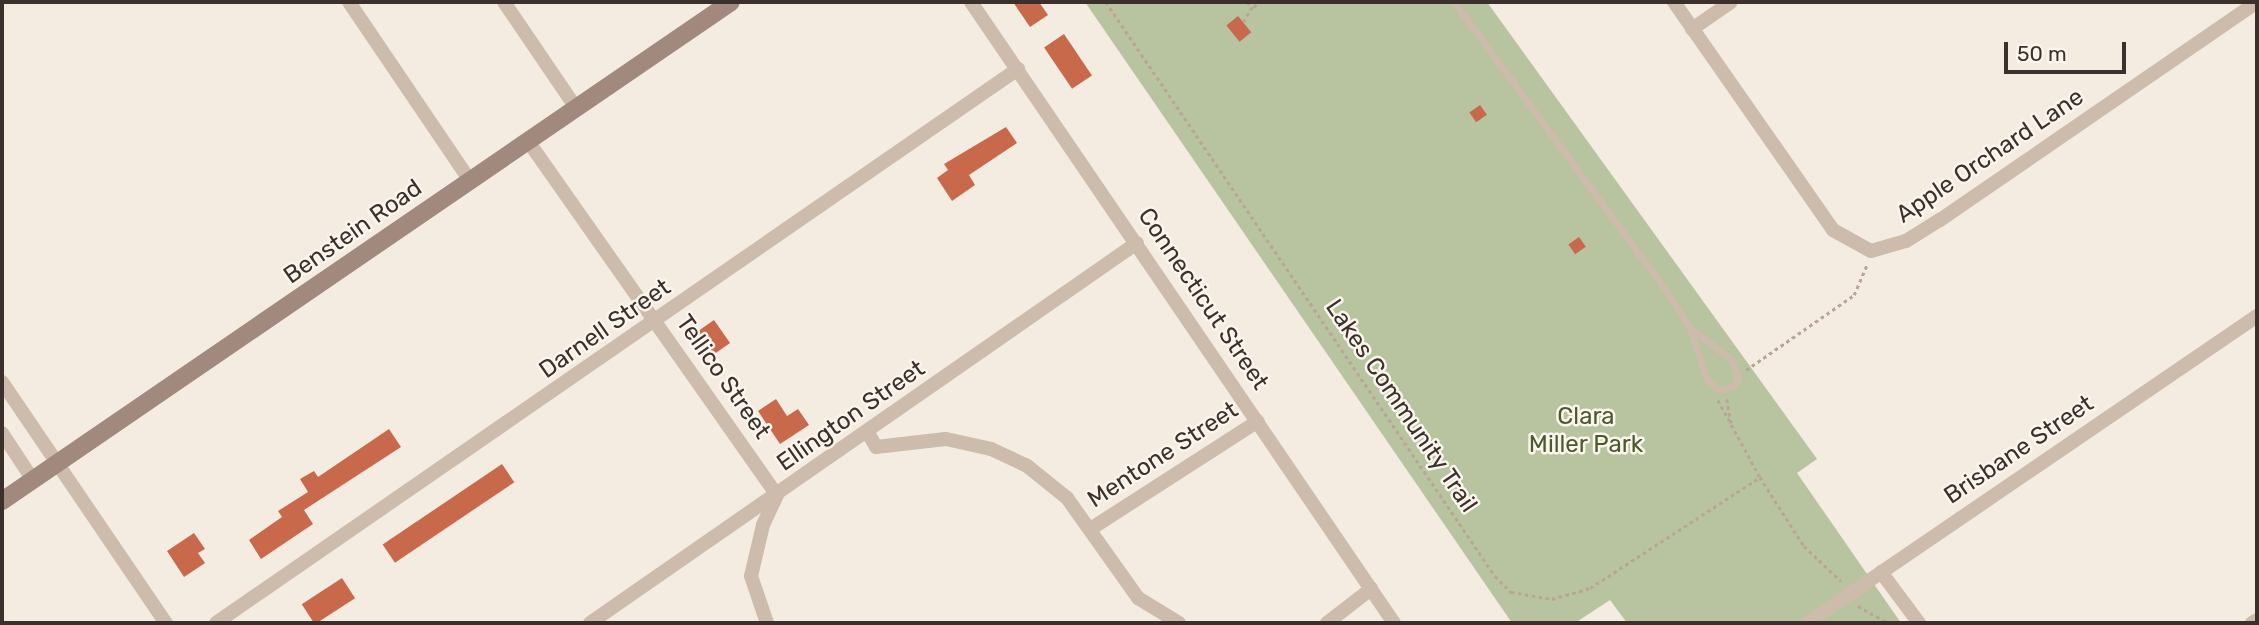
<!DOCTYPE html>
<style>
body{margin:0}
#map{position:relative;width:2259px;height:625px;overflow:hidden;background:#f4ebe1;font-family:Rubik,sans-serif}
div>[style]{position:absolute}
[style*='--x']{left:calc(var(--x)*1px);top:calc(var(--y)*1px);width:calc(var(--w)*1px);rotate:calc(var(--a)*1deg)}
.green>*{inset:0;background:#b8c4a0}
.building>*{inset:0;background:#c8694b;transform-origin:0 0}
.path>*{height:2.5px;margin-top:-1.25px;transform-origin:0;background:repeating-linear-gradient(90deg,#b9a596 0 3.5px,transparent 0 7px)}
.lane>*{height:7px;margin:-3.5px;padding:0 3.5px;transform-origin:3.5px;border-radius:3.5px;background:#cdbbac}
.street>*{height:14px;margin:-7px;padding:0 7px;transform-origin:7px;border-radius:7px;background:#cdbbac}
.secondary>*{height:18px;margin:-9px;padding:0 9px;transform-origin:9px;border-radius:9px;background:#a18a7d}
span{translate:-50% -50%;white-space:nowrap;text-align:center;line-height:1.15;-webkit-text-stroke:5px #fbf5ee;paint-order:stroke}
.street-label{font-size:24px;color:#3b302b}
.park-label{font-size:24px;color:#4a5a2e}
.frame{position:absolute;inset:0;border:4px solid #3b302b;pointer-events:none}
.scale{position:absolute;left:2004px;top:42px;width:122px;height:32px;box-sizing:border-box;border:4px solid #3b302b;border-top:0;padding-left:9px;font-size:21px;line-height:24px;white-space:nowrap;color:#3b302b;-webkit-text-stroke:5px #fbf5ee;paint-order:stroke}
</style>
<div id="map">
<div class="green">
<div style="clip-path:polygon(1085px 2px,1487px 2px,1817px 459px,1797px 473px,1901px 623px,1627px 623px,1610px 600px,1575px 623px,1512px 623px)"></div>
</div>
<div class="building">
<div style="clip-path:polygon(1013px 2px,1039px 2px,1048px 15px,1030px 27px)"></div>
<div style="left:1238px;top:16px;width:21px;height:15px;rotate:51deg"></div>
<div style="left:1064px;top:34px;width:50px;height:24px;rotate:56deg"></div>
<div style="left:1480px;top:105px;width:12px;height:13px;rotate:55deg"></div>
<div style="clip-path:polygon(1006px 127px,1017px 143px,969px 175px,975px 185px,952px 201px,937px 178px,948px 170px,944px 164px)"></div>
<div style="left:1579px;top:237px;width:12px;height:13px;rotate:55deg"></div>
<div style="left:714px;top:320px;width:28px;height:31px;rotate:55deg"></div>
<div style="clip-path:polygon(776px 399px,787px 416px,798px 409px,809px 425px,780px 444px,758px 411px)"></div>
<div style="clip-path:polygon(389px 429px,401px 447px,304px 510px,313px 524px,261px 559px,249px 540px,282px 517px,278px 511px,308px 492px,300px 479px,314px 471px,318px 477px)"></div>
<div style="left:502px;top:464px;width:22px;height:144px;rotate:56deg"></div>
<div style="clip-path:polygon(194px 533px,205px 549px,198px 553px,205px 563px,184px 577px,167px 551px)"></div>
<div style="left:342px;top:578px;width:24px;height:48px;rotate:57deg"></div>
</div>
<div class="path">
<div style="--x:1106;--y:2;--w:693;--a:55.87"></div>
<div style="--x:1495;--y:576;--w:23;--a:45"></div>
<div style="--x:1511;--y:592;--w:42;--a:9.7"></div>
<div style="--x:1552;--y:599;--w:40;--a:-16"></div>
<div style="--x:1590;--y:588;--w:203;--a:-33.1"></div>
<div style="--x:1760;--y:477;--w:82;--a:57.5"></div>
<div style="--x:1804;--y:546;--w:51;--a:43.4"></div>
<div style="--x:1247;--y:2;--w:9;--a:36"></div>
<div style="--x:1254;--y:7;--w:7;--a:-45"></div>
<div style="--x:1243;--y:22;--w:17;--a:-59"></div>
<div style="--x:1746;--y:370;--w:131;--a:-34.8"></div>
<div style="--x:1854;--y:295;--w:34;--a:-67"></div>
<div style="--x:1727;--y:399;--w:28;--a:80"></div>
<div style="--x:1718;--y:400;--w:88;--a:61.4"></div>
<div style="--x:1858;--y:606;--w:35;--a:29"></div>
</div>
<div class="lane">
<div style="--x:1454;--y:2;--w:363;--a:53.7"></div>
<div style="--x:1669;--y:295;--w:39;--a:58"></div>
<div style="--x:1690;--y:328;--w:55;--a:71.9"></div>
<div style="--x:1707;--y:380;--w:16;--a:38"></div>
<div style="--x:1720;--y:390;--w:15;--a:-16"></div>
<div style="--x:1734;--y:386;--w:10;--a:-66"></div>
<div style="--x:1738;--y:377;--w:19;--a:-111"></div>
<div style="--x:1731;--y:359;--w:51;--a:-142.9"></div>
</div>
<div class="street">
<div style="--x:349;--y:2;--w:216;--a:55.9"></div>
<div style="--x:504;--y:2;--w:128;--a:55.8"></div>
<div style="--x:971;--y:2;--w:751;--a:55.74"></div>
<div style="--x:1674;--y:2;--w:278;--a:55.1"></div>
<div style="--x:1833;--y:230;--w:43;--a:28.9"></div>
<div style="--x:1871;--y:251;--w:36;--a:-16"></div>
<div style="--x:1906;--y:241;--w:40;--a:-32"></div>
<div style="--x:1940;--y:220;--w:385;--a:-34.5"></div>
<div style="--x:1692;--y:29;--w:47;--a:-34.7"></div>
<div style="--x:528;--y:141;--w:433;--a:54.9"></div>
<div style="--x:777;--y:495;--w:33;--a:115"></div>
<div style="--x:763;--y:525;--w:52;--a:103.2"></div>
<div style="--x:751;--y:576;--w:50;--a:71.2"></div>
<div style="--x:2;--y:382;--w:292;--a:55.8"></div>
<div style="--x:2;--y:433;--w:56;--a:56.6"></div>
<div style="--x:868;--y:433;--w:16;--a:60"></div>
<div style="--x:876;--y:447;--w:70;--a:-6.5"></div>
<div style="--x:946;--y:439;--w:46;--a:12.5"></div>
<div style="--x:991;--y:449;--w:38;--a:25"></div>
<div style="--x:1026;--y:465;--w:53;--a:38.8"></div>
<div style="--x:1067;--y:498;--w:123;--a:54.6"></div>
<div style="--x:1138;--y:598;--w:48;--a:31.4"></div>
<div style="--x:1092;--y:528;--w:197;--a:-32.8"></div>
<div style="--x:1881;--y:572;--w:64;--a:53.3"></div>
<div style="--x:216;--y:623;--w:975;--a:-34.64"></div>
<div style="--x:590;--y:623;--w:666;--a:-34.79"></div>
<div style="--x:1327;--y:623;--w:56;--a:-37.7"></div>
<div style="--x:1807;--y:623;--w:545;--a:-34.3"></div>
<div style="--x:2252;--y:623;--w:6;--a:-31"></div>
</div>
<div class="secondary">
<div style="--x:2;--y:501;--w:883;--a:-34.39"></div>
</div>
<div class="street-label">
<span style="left:1990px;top:156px;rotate:-34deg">Apple Orchard Lane</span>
<span style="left:353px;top:232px;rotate:-35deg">Benstein Road</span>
<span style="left:1203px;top:299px;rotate:56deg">Connecticut Street</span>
<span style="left:605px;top:329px;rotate:-35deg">Darnell Street</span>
<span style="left:723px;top:377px;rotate:55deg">Tellico Street</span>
<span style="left:1401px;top:406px;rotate:56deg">Lakes Community Trail</span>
<span style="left:851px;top:416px;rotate:-35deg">Ellington Street</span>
<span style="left:2019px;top:450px;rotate:-34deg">Brisbane Street</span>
<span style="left:1163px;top:455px;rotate:-33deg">Mentone Street</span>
</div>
<div class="park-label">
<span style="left:1586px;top:431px">Clara<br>Miller Park</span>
</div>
<div class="frame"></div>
<div class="scale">50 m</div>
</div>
